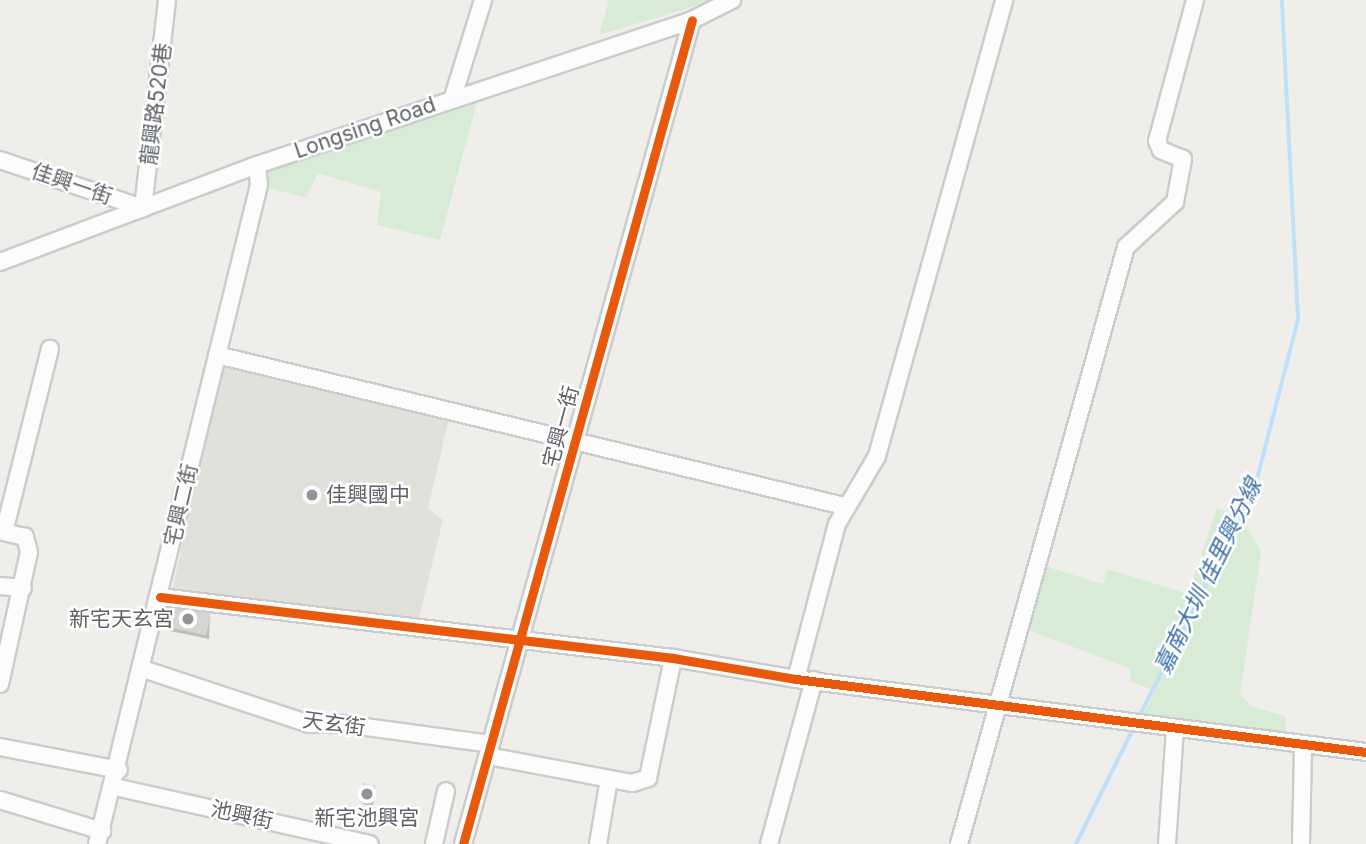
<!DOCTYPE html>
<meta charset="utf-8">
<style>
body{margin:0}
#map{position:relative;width:1366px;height:844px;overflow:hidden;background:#efeeea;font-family:Inter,"Noto Sans TC",sans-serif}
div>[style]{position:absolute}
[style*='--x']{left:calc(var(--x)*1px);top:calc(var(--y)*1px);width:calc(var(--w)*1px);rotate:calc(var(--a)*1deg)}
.education>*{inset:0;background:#e2e0da}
.green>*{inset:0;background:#d8ebd6}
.shadow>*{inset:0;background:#0003}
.stream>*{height:3.5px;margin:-1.75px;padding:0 1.75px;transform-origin:1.75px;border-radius:1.75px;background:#bfe0f9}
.building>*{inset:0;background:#d6d5d3;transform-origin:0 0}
.roads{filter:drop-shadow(2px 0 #cbcccc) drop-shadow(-2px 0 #cbcccc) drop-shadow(0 2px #cbcccc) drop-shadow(0 -2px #cbcccc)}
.minor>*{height:16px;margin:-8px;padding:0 8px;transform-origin:8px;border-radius:8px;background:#fdfcfc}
.cycleway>*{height:9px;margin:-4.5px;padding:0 4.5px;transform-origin:4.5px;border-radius:4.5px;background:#e8590c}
.dots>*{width:19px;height:19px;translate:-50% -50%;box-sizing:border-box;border:4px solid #fff;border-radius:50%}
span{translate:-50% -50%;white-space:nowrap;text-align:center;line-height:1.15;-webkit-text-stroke:5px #fff;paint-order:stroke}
.street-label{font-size:21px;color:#5f6368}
.poi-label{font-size:21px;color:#5f6368}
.left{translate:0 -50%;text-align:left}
.right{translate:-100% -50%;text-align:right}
.water-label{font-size:23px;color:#4174aa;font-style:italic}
</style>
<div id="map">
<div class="education">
<div style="clip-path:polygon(221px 364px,449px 418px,428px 508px,443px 520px,419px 618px,172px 592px)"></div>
</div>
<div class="green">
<div style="clip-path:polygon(609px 0,714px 0,599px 35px)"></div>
<div style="clip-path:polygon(478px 98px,440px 240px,377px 225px,381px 192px,318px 173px,306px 198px,262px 186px,263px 174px)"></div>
<div style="clip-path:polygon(1217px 508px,1242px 517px,1261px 552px,1240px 694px,1251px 706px,1285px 716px,1287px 738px,1141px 720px,1155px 691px,1130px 681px,1131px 669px,1021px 627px,1038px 564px,1103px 584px,1108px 569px,1188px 594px)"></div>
</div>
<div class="shadow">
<div style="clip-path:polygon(210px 613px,209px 639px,170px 631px,167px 626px)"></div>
<div style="clip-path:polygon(375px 787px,373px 807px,363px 804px,361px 801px)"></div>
</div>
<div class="stream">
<div style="--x:1139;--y:717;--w:258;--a:-63.2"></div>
<div style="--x:1255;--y:487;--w:173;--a:-75.6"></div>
<div style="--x:1298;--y:319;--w:319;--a:-92.9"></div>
<div style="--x:1076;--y:844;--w:131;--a:-63.6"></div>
</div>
<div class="building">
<div style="left:170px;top:603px;width:42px;height:24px;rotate:12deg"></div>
<div style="left:363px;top:783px;width:13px;height:18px;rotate:13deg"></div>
</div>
<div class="roads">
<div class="minor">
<div style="--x:453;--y:97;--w:102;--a:-72.8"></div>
<div style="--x:0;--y:160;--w:151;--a:18.6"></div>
<div style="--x:143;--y:208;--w:209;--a:-83.4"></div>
<div style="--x:0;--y:262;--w:275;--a:-20.7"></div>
<div style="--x:257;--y:165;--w:459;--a:-18.4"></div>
<div style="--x:692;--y:20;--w:45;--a:-26.6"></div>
<div style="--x:217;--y:355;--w:645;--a:13.54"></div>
<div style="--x:0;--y:586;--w:23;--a:5"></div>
<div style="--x:160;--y:597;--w:517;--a:6.78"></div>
<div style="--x:673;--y:658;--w:125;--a:9.7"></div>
<div style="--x:796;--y:679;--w:575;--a:7.3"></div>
<div style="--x:143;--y:669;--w:175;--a:18.3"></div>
<div style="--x:309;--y:724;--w:34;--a:0"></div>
<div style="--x:343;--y:724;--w:148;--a:7.7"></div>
<div style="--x:796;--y:679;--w:160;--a:-75.2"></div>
<div style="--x:837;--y:524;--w:79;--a:-59.5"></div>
<div style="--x:877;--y:456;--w:473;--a:-74.4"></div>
<div style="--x:0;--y:684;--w:135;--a:-77.6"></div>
<div style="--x:29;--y:552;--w:16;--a:-105"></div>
<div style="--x:25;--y:537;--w:22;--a:-167"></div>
<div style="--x:4;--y:532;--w:189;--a:-75.9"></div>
<div style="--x:0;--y:747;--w:121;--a:10.9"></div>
<div style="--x:488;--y:756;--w:147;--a:10.6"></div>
<div style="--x:632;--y:783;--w:17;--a:-17"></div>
<div style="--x:648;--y:778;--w:123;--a:-78.2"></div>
<div style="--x:115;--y:787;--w:261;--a:12.6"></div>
<div style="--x:0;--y:800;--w:107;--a:16.9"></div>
<div style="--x:97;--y:844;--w:679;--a:-76.19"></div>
<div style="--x:259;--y:185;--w:20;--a:-96"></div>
<div style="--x:434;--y:844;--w:54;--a:-77.2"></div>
<div style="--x:463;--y:844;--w:855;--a:-74.47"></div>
<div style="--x:598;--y:844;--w:66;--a:-80.4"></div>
<div style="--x:769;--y:844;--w:170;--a:-74.7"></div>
<div style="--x:959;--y:844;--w:620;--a:-74.37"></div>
<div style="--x:1126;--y:247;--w:67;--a:-42.6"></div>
<div style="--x:1175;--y:202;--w:44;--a:-79.5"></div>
<div style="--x:1183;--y:159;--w:24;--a:-158"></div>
<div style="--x:1161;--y:150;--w:10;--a:-114"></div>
<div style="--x:1157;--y:141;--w:146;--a:-74.9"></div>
<div style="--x:1167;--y:844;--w:115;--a:-86"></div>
<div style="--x:1301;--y:844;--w:99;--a:-88.8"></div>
</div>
</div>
<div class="cycleway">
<div style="--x:160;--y:597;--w:517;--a:6.78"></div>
<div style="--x:673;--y:658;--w:125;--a:9.7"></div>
<div style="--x:796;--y:679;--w:575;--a:7.3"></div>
<div style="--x:463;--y:844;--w:855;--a:-74.47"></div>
</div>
<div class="dots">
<div style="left:312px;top:495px;background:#919496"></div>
<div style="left:188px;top:619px;background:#919496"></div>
<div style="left:367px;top:794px;background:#919496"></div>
</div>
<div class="street-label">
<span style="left:156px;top:104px;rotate:-83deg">龍興路520巷</span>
<span style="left:365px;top:128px;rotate:-19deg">Longsing Road</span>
<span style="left:72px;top:184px;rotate:19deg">佳興一街</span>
<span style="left:561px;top:427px;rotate:-75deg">宅興一街</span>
<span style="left:181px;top:505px;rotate:-77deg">宅興二街</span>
<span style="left:334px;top:724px;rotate:8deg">天玄街</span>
<span style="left:242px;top:815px;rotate:12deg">池興街</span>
</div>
<div class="poi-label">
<span class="left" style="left:326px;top:495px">佳興國中</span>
<span class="right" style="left:174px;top:619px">新宅天玄宮</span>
<span style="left:367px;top:818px">新宅池興宮</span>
</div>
<div class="water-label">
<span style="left:1208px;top:576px;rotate:-64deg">嘉南大圳 佳里興分線</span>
</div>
</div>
